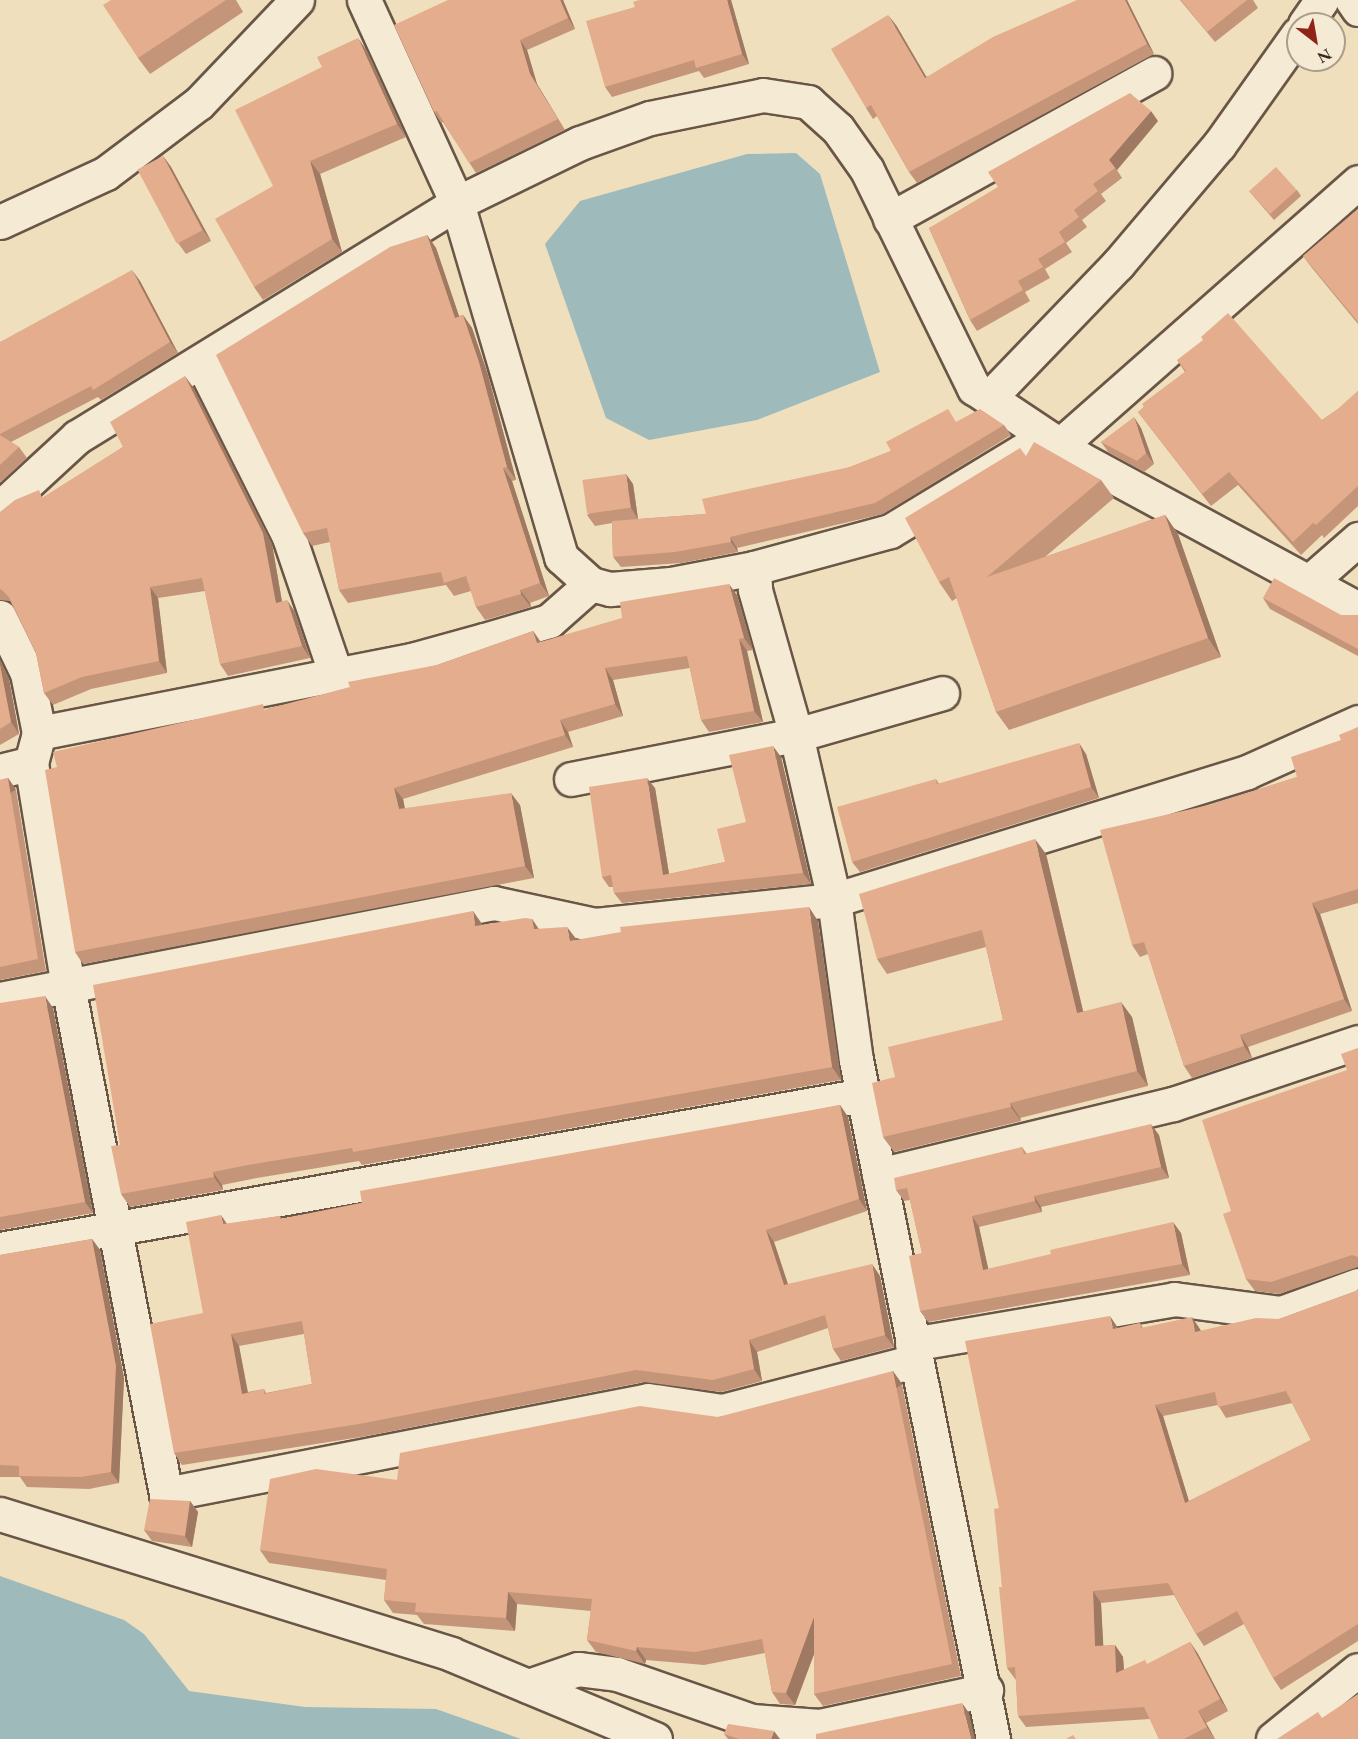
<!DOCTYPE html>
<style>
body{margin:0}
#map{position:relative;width:1358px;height:1739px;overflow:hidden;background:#efdfbc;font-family:"EB Garamond",serif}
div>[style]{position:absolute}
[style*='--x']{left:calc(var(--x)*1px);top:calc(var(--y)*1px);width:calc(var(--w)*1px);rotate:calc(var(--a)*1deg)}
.water>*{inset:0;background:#9fbabb}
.roads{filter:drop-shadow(2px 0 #695647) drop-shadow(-2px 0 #695647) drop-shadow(0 2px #695647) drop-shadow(0 -2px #695647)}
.minor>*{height:33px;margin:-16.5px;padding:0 16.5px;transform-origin:16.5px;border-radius:16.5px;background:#f5ead3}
.tertiary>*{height:33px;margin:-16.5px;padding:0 16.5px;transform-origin:16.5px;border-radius:16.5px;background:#f5ead3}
.wall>*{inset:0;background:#c49579}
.shaded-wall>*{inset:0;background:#a07963;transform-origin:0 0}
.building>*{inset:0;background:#e4ad8d;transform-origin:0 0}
span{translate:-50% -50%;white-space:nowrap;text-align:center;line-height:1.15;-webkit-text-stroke:5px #f5ead3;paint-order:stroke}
.north{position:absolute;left:1286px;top:12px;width:60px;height:60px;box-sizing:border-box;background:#f5ead3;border:2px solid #ab9d8b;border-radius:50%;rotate:149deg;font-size:16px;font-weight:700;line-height:24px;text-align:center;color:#3c2920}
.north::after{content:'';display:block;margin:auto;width:21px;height:27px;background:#8f2418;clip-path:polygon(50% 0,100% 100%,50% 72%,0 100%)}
</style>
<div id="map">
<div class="water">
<div style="clip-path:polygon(796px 153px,820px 174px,880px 372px,757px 420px,649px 440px,606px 418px,545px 244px,580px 201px,747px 154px)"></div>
<div style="clip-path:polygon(0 1576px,124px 1620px,144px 1634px,189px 1691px,305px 1707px,436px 1709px,521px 1739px,0 1739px)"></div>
</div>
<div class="roads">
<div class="minor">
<div style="--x:364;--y:0;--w:223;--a:65.4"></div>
<div style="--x:457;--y:203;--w:369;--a:73.6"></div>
<div style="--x:561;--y:557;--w:40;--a:42"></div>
<div style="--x:591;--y:584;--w:20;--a:15"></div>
<div style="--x:610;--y:589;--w:61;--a:-4.7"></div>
<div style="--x:671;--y:584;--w:85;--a:-10.9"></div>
<div style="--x:754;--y:568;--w:141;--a:-15.2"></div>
<div style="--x:890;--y:531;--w:181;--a:-31.2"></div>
<div style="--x:1352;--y:0;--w:11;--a:56"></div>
<div style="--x:1305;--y:24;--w:29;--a:-55"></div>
<div style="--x:890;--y:219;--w:302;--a:-28.9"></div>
<div style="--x:202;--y:363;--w:195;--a:63.4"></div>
<div style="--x:289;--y:537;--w:143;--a:71.2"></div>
<div style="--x:989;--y:398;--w:186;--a:-46.1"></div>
<div style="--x:1118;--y:264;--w:156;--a:-49.7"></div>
<div style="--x:1219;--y:145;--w:136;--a:-54.6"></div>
<div style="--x:1059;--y:446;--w:399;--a:-41.4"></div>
<div style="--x:0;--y:508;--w:105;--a:-42.7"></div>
<div style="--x:77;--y:437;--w:446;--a:-31.6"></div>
<div style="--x:457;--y:203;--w:137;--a:-26"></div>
<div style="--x:580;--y:143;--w:74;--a:-19.7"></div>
<div style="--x:650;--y:118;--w:115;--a:-11.5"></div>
<div style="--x:763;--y:95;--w:46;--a:8.8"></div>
<div style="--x:808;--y:102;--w:40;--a:42"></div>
<div style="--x:838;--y:129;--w:50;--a:54.7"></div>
<div style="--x:867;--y:170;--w:243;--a:63.9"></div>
<div style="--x:974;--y:388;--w:126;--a:33.7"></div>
<div style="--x:1079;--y:458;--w:317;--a:28.4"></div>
<div style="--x:754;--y:568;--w:22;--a:87"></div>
<div style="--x:755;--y:590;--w:151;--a:74.2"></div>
<div style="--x:796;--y:735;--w:169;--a:77"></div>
<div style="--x:834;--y:900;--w:162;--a:82.2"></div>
<div style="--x:856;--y:1060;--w:693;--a:78.59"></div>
<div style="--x:1308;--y:583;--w:67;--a:-41.3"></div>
<div style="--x:0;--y:617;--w:62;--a:64.3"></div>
<div style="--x:27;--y:673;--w:61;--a:78.7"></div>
<div style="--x:39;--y:733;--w:31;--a:105"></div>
<div style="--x:31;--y:763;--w:226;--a:80.6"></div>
<div style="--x:68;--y:986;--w:517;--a:79.08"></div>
<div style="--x:166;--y:1494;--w:491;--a:-11"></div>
<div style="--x:648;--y:1400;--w:75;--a:8.5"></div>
<div style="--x:722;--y:1411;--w:199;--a:-14.5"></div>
<div style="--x:39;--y:733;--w:380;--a:-11.1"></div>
<div style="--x:412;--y:660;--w:75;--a:-15.5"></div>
<div style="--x:484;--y:640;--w:68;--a:-16.3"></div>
<div style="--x:549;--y:621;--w:56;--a:-41.4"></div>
<div style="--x:0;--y:771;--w:32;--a:-14"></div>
<div style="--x:571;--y:779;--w:229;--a:-11.1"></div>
<div style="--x:796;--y:735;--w:152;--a:-16"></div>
<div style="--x:0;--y:999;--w:503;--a:-11"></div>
<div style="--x:494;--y:903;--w:103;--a:12.3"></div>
<div style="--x:595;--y:925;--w:240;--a:-6"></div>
<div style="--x:834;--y:900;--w:432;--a:-17.2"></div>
<div style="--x:1247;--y:772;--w:122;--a:-24.2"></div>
<div style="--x:879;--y:1175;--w:302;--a:-13.6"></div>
<div style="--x:1173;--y:1104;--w:195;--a:-18.5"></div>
<div style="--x:0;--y:1249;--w:878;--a:-10.11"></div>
<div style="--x:912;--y:1344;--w:266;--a:-9.7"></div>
<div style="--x:1174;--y:1299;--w:108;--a:7.5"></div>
<div style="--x:1281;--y:1313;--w:82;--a:-20"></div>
<div style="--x:0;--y:1514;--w:472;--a:17.2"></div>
<div style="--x:451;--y:1654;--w:221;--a:22.6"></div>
<div style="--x:528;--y:1686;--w:53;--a:-18.8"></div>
<div style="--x:578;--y:1669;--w:39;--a:7"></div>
<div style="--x:617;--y:1674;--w:143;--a:19.2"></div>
<div style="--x:752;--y:1721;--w:68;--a:4.2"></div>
<div style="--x:820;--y:1726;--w:170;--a:-12.2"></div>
<div style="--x:1273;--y:1739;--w:109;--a:-39.1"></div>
</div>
<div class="tertiary">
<div style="--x:0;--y:222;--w:117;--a:-24.8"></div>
<div style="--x:106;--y:173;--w:116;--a:-37"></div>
<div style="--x:199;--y:103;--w:142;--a:-46.4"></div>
</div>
</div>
<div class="wall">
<div style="clip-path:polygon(111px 0,236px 0,243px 12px,150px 74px,138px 58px)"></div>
<div style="clip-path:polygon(563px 0,575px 29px,527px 50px,537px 84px,565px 130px,476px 173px,443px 122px,441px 123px,434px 112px)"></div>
<div style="clip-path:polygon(731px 0,749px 64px,704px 78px,699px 71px,612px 97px,605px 87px)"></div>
<div style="clip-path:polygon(1127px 0,1154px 54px,917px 183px,909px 172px,877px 116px,873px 119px,866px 108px,896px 25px,926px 77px)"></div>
<div style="clip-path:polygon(1180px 0,1253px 0,1258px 8px,1215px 42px)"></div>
<div style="clip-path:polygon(367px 51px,406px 137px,320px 174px,342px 252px,263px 300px,254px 287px,273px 186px)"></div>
<div style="clip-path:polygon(1158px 121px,1117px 170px,1122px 178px,1101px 194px,1106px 201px,1082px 220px,1087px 227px,1066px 243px,1072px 252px,1045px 269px,1050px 278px,1025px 292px,1030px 301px,977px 331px,970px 320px,929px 228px)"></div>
<div style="clip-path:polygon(163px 156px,171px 167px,211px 241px,186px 254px,178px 243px)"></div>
<div style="clip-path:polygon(1297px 190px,1301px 196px,1274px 220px,1249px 191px)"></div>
<div style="clip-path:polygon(1358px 209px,1358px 324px,1312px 268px,1303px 256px)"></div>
<div style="clip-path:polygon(427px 235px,436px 248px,459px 316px,463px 315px,472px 328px,488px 375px,516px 480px,512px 481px,549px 596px,530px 603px,531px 607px,485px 620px,476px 607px,471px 591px,454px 596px,446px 585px,348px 603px,339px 590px,330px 542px,312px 546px,303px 533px)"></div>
<div style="clip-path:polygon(140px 281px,178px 353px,101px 400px,98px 397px,11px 442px,19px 447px,27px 458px,1px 482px,0 481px,0 342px)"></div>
<div style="clip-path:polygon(1177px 360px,1322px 420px,1338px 409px,1358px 391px,1358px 506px,1324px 538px,1322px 535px,1301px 555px,1238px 485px,1211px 506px,1138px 412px,1185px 372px)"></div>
<div style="clip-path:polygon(193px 387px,272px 544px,282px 601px,295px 612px,310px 658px,228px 676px,220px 664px,205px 591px,158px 598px,167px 673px,91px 689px,53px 705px,44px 693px,36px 653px,10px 601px,0 600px,0 512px,44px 497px,123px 447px)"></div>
<div style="clip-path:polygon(957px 422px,1004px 425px,1011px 435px,883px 514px,737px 548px,738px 552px,682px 563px,621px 567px,613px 557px,612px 523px,595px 526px,587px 515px,633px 484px,638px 519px,706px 514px,850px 467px,891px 451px)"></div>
<div style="clip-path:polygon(1141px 428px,1154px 464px,1144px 472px,1109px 453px,1101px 442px)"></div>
<div style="clip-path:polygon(1026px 456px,1101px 480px,1114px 498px,1045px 557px,1165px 515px,1178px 534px,1221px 657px,1009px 730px,996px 712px,957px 598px,952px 601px,939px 582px)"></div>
<div style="clip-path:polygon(737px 595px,753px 650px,747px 651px,763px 722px,709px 732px,701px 720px,690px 668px,613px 680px,623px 716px,568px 732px,573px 747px,403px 799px,405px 808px,520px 805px,534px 878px,83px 964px,75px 952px,267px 709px,437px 665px,533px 631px,541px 642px)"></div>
<div style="clip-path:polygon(1263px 598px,1341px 615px,1358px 615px,1358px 656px,1270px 609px)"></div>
<div style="clip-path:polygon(0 660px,9px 679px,19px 734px,0 745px)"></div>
<div style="clip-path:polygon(1358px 727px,1358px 903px,1320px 914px,1352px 1011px,1248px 1047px,1252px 1058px,1192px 1078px,1184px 1066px,1148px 954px,1140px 957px,1132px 945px,1213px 804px,1297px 777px,1341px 740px)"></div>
<div style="clip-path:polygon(1086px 754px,1099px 798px,860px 872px,852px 862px,936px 779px,939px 784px)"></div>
<div style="clip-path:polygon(781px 757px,811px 884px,622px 903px,614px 893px,613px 887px,609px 887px,602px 877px,655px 788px,669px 874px,725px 862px)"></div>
<div style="clip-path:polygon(8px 778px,16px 790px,46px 971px,0 980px,0 780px)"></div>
<div style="clip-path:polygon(1046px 854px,1083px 1011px,1132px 1017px,1148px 1086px,1020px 1118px,1021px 1121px,894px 1152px,883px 1137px,895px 1077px,1003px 1020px,986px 947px,887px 974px,877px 959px)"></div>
<div style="clip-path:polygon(532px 919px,539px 929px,576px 940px,818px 921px,841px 1080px,362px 1165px,359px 1161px,257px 1178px,222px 1185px,223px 1190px,130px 1207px,121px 1194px,120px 1145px,482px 925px)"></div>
<div style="clip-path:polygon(0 1003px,53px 1008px,93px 1213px,0 1230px)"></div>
<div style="clip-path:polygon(1358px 1048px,1358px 1267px,1279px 1294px,1255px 1291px,1246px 1279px,1231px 1211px,1347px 1070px)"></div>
<div style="clip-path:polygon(evenodd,840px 1105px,848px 1117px,867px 1211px,774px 1242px,788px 1284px,880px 1276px,894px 1347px,841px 1361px,833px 1349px,828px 1328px,757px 1352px,762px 1381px,721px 1392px,644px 1382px,367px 1436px,182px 1465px,174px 1453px,203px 1313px,227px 1224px,280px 1216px,282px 1219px,840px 1105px,304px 1334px,312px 1384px,266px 1393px,264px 1389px,248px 1392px,239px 1346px,304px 1334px)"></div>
<div style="clip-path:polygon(1159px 1135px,1169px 1178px,1041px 1207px,1042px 1212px,979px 1227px,988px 1269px,1181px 1233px,1190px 1275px,928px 1322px,920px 1311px,922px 1253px,910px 1200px,904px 1201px,896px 1190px,1022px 1147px,1027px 1154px)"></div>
<div style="clip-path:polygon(92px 1239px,100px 1250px,124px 1378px,119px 1483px,89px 1489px,27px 1487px,20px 1477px,0 1477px,0 1255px)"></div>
<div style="clip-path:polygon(evenodd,1358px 1289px,1358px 1641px,1281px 1690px,1273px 1678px,1244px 1624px,1204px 1646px,1196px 1634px,1174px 1595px,1101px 1603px,1103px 1646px,1115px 1645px,1123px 1657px,1124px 1670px,1148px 1664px,1190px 1642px,1198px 1654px,1228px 1711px,1206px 1723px,1215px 1739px,1159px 1739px,1150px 1719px,1026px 1727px,1018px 1716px,1016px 1680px,1007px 1668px,1002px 1587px,999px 1508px,1119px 1328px,1140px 1323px,1143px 1328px,1200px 1329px,1201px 1331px,1279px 1319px,1356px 1291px,1358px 1289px,1292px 1403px,1311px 1440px,1189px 1501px,1163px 1416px,1218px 1405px,1226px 1418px,1292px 1403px)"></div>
<div style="clip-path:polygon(902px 1384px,961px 1676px,823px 1706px,814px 1694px,814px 1654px,795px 1705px,780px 1704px,772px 1692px,765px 1653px,704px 1665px,646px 1660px,645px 1664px,596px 1652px,587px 1640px,591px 1611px,517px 1604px,515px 1631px,424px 1624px,417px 1615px,393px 1613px,384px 1600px,386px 1580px,269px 1563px,260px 1550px,397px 1480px,718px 1417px)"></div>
<div style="clip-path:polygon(190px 1501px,198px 1512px,192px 1547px,152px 1541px,144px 1530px)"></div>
<div style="clip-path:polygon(724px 1734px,780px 1739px,728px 1739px)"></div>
</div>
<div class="shaded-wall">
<div style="clip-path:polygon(560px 0,563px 0,575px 29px,568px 18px)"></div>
<div style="clip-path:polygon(727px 0,731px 0,749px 64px,742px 54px)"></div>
<div style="clip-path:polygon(1125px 0,1127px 0,1154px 54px,1147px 44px)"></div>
<div style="clip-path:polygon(888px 15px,896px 25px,933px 88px,925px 78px)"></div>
<div style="clip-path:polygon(358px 38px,367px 51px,406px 137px,397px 124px)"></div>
<div style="clip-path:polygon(520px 40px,527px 50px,537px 84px,565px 130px,530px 74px)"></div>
<div style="clip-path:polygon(1151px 111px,1158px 121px,1117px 170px,1109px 160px)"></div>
<div style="clip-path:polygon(163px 156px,171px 167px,211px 241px,203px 230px)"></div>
<div style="clip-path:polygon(310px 161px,320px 174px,342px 252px,332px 239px)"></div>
<div style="clip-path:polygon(427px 235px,436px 248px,464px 331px,455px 318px)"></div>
<div style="clip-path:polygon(132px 270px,140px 281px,178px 353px,170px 342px)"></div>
<div style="clip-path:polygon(463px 315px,472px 328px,488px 375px,516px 480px,507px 467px)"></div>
<div style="clip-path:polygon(185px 376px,193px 387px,272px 544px,284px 614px,276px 603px)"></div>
<div style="clip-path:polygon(1134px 417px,1141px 428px,1154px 464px,1146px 453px)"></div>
<div style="clip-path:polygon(503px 468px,512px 481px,549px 596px,540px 583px)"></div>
<div style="clip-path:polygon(626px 474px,633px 484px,638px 519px,631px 508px)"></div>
<div style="clip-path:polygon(1165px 515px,1178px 534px,1221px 657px,1208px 638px)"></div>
<div style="clip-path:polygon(730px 537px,737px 548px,738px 552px,731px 542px)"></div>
<div style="clip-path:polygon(729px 584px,737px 595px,753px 650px,744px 638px)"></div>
<div style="clip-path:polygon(150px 587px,158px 598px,167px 673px,159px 661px)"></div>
<div style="clip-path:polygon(520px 590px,530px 603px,531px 607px,521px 594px)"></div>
<div style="clip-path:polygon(287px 600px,295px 612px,310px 658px,302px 646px)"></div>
<div style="clip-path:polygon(533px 631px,541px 643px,537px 643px)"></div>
<div style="clip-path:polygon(739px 639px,747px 651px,763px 722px,754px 711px)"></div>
<div style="clip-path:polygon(0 660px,9px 679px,19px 734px,11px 722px,0 665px)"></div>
<div style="clip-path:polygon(605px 668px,613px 680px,623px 716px,615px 704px)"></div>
<div style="clip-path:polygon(560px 720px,568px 732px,573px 747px,565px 735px)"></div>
<div style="clip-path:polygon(1079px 743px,1086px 754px,1099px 798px,1091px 787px)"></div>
<div style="clip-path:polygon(773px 746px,781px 757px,811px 884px,803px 873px)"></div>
<div style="left:8px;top:778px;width:14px;height:183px;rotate:56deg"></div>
<div style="clip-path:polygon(647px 778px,655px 788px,671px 886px,663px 875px)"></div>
<div style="clip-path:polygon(394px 788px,403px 799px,407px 821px,399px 809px)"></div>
<div style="clip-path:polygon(511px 793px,520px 805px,534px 878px,525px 866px)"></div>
<div style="clip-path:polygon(1035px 839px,1046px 854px,1087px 1028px,1077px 1013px)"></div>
<div style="clip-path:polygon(1312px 903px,1320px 914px,1352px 1011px,1344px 999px)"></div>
<div style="clip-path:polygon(809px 907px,818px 921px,841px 1080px,832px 1067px)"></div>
<div style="clip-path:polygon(473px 911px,482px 924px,484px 939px,475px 926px)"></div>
<div style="clip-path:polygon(532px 919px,541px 933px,534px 929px)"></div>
<div style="clip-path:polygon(567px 927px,577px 940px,570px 941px)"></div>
<div style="clip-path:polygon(45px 996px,53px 1008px,93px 1213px,85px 1202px)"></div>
<div style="clip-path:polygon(1121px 1002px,1132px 1017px,1148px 1086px,1137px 1071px)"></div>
<div style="clip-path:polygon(1240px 1035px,1248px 1047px,1252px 1058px,1244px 1046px)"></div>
<div style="clip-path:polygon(1010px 1103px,1020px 1118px,1021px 1121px,1011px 1107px)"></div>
<div style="clip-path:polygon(840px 1105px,848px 1117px,867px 1211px,859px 1199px)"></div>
<div style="clip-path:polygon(1151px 1124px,1159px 1135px,1169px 1178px,1161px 1167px)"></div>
<div style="clip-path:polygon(213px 1172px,222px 1185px,223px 1190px,214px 1177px)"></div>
<div style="clip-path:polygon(1034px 1196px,1041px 1207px,1042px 1212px,1035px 1201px)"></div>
<div style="clip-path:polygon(221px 1215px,229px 1227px,223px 1224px)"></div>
<div style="clip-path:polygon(972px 1216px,979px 1227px,991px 1281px,983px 1270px)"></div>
<div style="clip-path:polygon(1173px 1222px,1181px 1233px,1190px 1275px,1182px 1264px)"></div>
<div style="clip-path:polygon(766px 1230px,774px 1242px,792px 1297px,784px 1285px)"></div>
<div style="clip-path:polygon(92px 1239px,100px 1250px,124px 1378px,119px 1483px,111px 1472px)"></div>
<div style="clip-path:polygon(872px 1264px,880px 1276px,894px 1347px,885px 1335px)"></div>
<div style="clip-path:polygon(1110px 1316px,1118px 1328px,1121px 1341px,1113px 1329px)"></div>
<div style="clip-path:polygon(1192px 1317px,1200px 1329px,1203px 1344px,1195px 1332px)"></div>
<div style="clip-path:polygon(231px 1334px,239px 1346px,250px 1405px,242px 1394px)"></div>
<div style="clip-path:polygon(749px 1340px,757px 1352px,762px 1381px,754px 1369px)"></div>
<div style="left:893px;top:1371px;width:16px;height:299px;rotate:55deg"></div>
<div style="clip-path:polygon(1155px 1405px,1163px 1416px,1193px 1515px,1185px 1503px)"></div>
<div style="clip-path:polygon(190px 1501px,198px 1512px,192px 1547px,185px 1536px)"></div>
<div style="clip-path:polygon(1093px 1591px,1101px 1603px,1104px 1658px,1095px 1646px)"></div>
<div style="clip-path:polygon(508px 1592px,517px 1604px,515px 1631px,506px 1618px)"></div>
<div style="clip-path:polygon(814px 1617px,823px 1630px,795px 1705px,786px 1693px)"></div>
<div style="clip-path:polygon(1190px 1642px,1198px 1654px,1228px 1711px,1220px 1699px)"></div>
<div style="clip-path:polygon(1115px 1645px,1123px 1657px,1125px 1685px,1116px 1673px)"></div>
<div style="clip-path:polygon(637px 1647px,646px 1660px,645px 1664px,636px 1651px)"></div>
<div style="clip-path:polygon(962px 1703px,969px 1713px,975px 1739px,971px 1739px)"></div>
<div style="clip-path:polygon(1198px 1711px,1206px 1723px,1215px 1739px,1207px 1727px)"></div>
<div style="clip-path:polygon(774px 1731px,780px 1739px,771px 1739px)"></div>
</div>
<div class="building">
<div style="clip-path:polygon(111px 0,226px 0,138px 58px,103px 5px)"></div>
<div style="clip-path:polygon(448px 0,560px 0,568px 18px,520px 40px,530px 74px,558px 119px,469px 163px,437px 111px,434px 112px,394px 25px)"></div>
<div style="clip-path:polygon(639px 0,727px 0,742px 54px,696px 68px,694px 60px,605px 87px,586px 21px,635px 7px,633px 2px)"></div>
<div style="clip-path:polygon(1077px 0,1125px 0,1147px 44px,909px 172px,871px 105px,866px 108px,831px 49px,888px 15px,925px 78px,993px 37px)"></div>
<div style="clip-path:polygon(1181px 0,1247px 0,1207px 32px)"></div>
<div style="clip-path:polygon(358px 38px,397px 124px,310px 161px,332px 239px,254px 287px,215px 219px,273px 186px,235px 110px,322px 67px,317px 57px)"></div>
<div style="clip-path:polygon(1130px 93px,1151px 111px,1109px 160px,1115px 168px,1093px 184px,1098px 191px,1074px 210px,1079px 217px,1059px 232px,1065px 242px,1038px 259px,1043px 267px,1018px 281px,1023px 290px,970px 320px,929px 228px,998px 187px,988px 172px)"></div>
<div style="left:163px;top:156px;width:84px;height:29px;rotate:62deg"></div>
<div style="left:1276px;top:167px;width:31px;height:36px;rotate:48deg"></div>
<div style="clip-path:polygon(1358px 209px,1358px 322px,1303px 256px)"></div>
<div style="clip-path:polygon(427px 235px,455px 318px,463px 315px,479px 362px,507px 467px,503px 468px,540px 583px,520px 590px,521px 594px,476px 607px,466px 576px,444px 583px,441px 572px,339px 590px,327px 528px,303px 533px,216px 355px,390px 247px)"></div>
<div style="clip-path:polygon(132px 270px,170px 342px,93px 390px,91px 386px,0 434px,0 342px)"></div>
<div style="clip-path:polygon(1228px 313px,1322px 420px,1338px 409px,1358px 391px,1358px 486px,1316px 525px,1313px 523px,1293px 542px,1229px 472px,1202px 494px,1138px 412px,1144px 407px,1142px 404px,1186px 371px,1177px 360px,1203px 340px,1201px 337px)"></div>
<div style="clip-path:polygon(185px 376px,263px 533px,276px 603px,287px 600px,302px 646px,220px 664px,202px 578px,150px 587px,159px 661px,82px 677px,44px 693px,36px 653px,9px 597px,2px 590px,0 589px,0 512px,15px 500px,39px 490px,42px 498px,123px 447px,110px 422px)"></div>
<div style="clip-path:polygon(948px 409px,956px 422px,980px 409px,1004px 425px,875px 503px,730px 537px,731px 542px,675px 552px,613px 557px,612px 521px,706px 514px,702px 499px,850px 467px,891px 451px,886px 442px)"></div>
<div style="clip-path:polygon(1134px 417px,1146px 453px,1137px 461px,1101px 442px)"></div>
<div style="clip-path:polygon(0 435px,19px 447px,0 465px)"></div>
<div style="clip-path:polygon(1034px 442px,1101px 480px,987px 577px,1165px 515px,1208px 638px,996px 712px,949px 577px,939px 582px,905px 518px,1020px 448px,1026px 456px)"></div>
<div style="left:626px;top:474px;width:34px;height:44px;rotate:82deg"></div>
<div style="clip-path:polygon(1274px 578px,1341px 615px,1358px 615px,1358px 649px,1263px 598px)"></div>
<div style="clip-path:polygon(729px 584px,744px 638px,739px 639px,754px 711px,701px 720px,687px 656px,605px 668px,615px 704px,560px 720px,565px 735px,394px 788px,399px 809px,511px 793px,525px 866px,75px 952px,45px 770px,57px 767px,53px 752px,263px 704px,264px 710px,350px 687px,348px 682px,437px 665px,533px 631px,537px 643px,622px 618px,620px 602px)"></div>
<div style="clip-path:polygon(0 665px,11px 722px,0 729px)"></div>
<div style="clip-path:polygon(1358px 727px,1358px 889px,1312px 903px,1344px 999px,1240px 1035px,1244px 1046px,1184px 1066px,1144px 942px,1132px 945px,1100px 830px,1213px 804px,1297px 777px,1291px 757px,1341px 740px,1339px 735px)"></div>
<div style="clip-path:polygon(1079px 743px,1091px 787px,852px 862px,837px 807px,936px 779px,937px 784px)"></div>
<div style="clip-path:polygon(773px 746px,803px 873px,614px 893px,611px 875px,602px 877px,589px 787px,647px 778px,663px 875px,725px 862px,717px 829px,746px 822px,729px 755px)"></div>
<div style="clip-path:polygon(8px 778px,38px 959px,0 967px,0 780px)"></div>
<div style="clip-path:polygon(1035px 839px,1077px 1013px,1121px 1002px,1137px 1071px,1010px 1103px,1011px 1107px,883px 1137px,872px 1083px,895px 1077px,888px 1047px,1003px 1020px,982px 930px,877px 959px,859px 894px)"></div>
<div style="clip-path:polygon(809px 907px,832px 1067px,353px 1152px,352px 1148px,248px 1165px,213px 1172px,214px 1177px,121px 1194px,111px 1146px,120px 1145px,93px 985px,473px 911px,475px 926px,525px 918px,532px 919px,534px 929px,567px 927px,570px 941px,621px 932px,620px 927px)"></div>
<div style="clip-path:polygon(45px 996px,85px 1202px,0 1217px,0 1003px)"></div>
<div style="clip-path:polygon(1358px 1048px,1358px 1257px,1352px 1255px,1271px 1282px,1246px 1279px,1223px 1214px,1231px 1211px,1202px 1120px,1347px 1070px,1341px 1054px)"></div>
<div style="clip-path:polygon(evenodd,840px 1105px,859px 1199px,766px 1230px,784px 1285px,872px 1264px,885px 1335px,833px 1349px,825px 1315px,749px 1340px,754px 1369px,713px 1380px,636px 1370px,359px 1424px,174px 1453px,150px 1324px,203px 1313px,186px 1222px,221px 1215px,223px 1224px,280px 1216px,280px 1219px,362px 1203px,360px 1191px,840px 1105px,302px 1321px,312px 1384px,264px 1394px,264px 1389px,242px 1394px,231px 1334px,302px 1321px)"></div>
<div style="clip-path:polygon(1151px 1124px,1161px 1167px,1034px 1196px,1035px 1201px,972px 1216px,983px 1270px,1051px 1254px,1050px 1250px,1173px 1222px,1182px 1264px,920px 1311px,909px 1256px,922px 1253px,907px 1188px,896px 1190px,894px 1178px,1022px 1147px,1024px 1154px)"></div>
<div style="clip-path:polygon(92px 1239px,116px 1366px,111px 1472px,81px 1477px,19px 1476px,19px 1466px,0 1465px,0 1255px)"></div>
<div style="clip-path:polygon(evenodd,1358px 1289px,1358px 1624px,1273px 1678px,1237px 1611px,1196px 1634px,1168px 1583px,1093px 1591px,1095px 1646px,1115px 1645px,1116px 1673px,1145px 1660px,1147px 1664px,1190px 1642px,1220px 1699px,1198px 1711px,1207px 1727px,1184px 1739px,1159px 1739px,1144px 1707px,1018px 1716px,1015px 1667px,1007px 1668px,999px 1587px,1002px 1587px,994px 1509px,999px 1508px,965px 1341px,1110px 1316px,1113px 1329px,1140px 1323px,1141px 1328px,1192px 1317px,1195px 1332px,1256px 1318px,1279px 1319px,1356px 1291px,1358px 1289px,1286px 1391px,1311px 1440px,1185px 1503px,1155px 1405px,1215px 1392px,1218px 1407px,1286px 1391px)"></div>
<div style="clip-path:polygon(893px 1371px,952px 1664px,814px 1694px,814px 1617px,786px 1693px,772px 1692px,762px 1639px,695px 1652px,637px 1647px,636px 1651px,587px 1640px,592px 1599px,508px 1592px,506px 1618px,415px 1612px,416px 1603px,384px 1600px,387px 1569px,260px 1550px,270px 1479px,316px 1469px,397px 1480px,400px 1453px,640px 1406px,718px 1417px)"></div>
<div style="clip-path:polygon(150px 1499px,190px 1501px,185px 1536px,144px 1530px)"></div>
<div style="clip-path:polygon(1358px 1694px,1358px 1739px,1277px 1739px,1318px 1712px,1322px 1718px)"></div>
<div style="clip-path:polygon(962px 1703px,971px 1739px,816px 1739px,816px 1734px)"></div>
<div style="clip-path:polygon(728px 1724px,774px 1731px,771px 1739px,739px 1739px,724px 1734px)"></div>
<div style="clip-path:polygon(1073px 1735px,1076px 1739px,1066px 1739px)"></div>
</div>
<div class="north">N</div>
</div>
